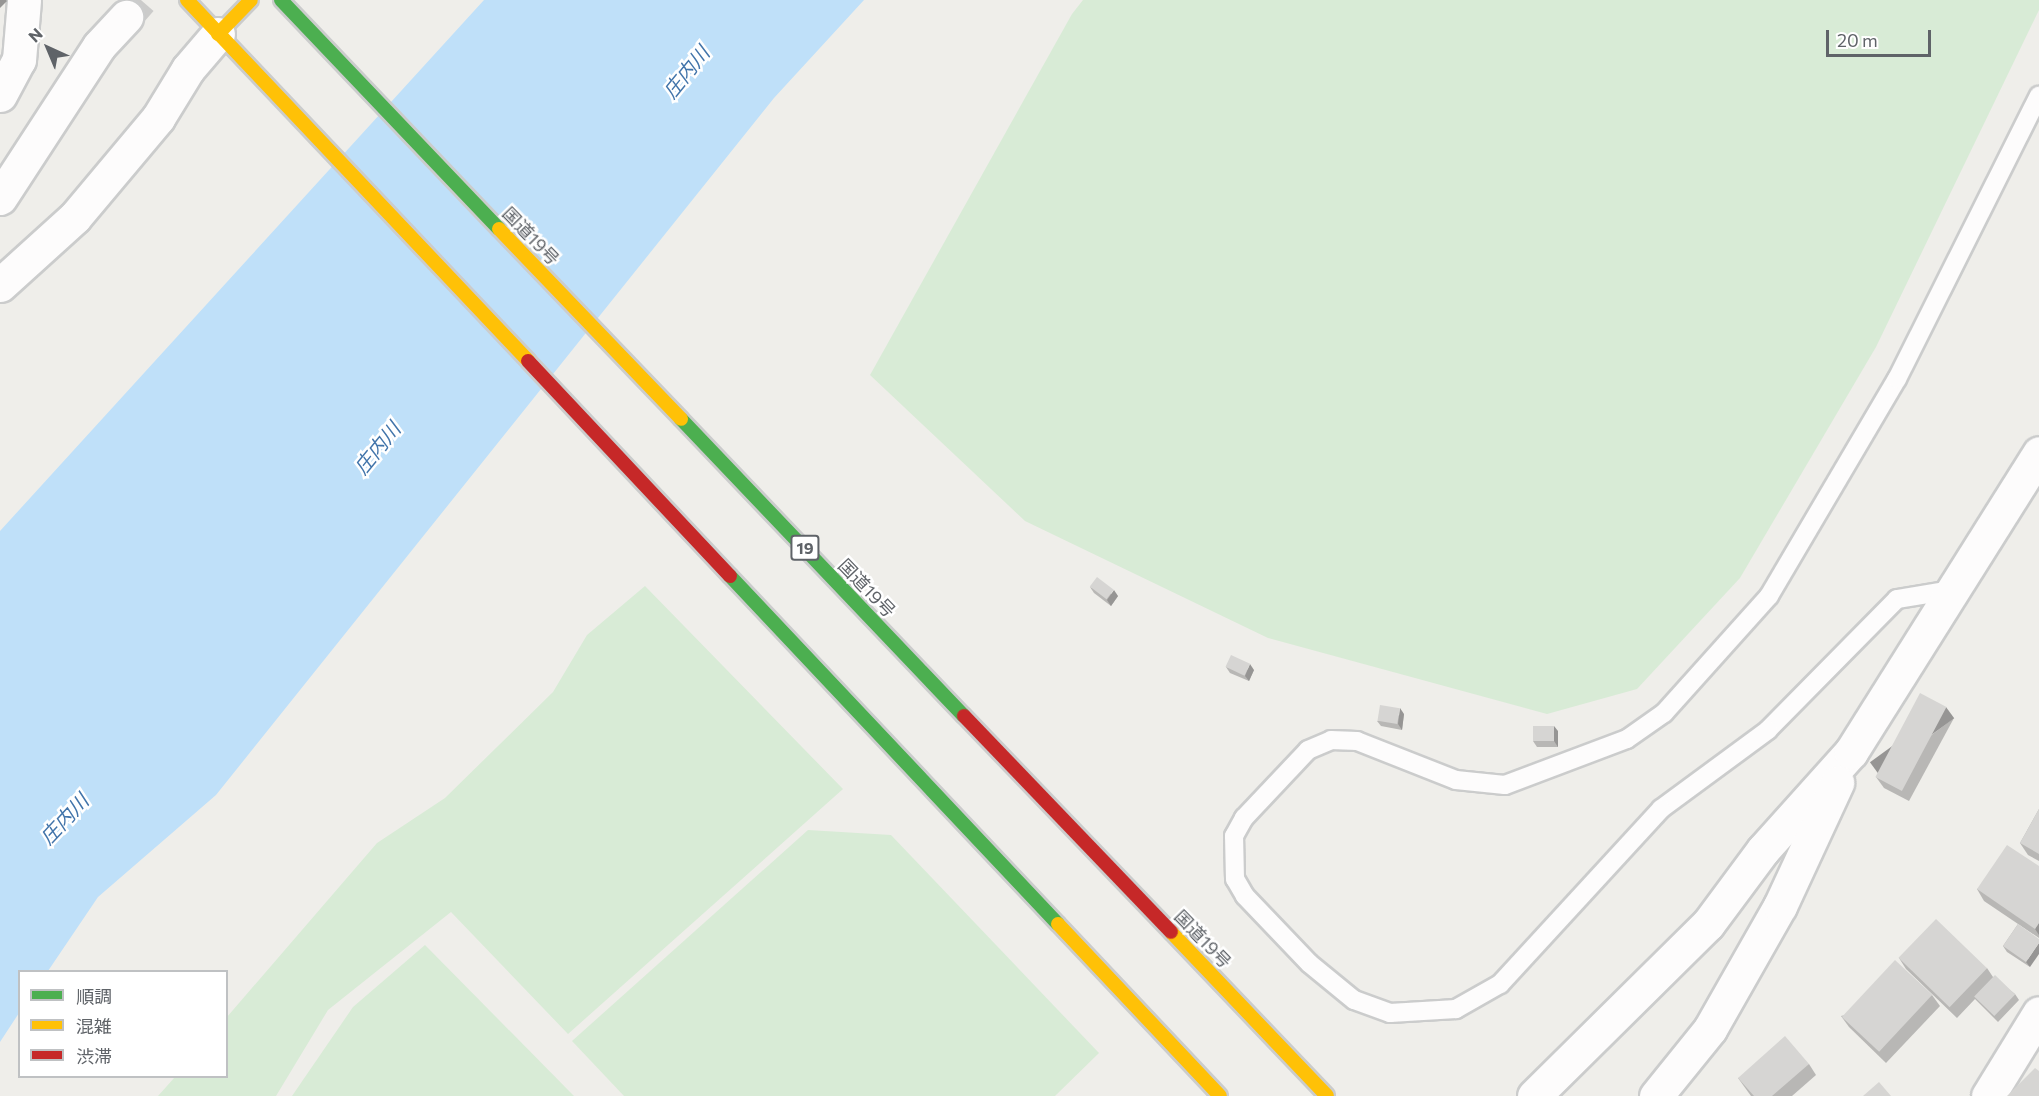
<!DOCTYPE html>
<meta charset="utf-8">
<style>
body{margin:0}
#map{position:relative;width:2039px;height:1096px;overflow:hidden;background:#efeeea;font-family:Commissioner,"Noto Sans JP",sans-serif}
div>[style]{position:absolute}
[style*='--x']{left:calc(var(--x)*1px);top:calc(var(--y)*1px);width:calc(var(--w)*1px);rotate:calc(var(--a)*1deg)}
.green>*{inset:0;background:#d8ebd6}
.water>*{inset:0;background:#bfe0f9}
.street-tunnel>*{height:33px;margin-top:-16.5px;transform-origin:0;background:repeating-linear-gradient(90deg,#cbcbca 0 33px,transparent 0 49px)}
.roads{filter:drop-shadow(2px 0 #cbcccc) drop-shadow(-2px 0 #cbcccc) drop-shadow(0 2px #cbcccc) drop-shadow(0 -2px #cbcccc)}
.lane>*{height:18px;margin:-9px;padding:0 9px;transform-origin:9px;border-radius:9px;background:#fdfcfc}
.street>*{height:33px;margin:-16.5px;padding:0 16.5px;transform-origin:16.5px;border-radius:16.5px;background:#fdfcfc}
.fast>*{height:14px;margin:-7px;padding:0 7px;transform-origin:7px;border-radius:7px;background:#4caf50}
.slow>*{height:14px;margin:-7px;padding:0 7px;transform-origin:7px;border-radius:7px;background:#ffc107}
.jam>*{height:14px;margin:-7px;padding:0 7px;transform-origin:7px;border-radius:7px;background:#c62828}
.wall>*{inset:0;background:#b8b7b5}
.shaded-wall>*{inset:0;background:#969594;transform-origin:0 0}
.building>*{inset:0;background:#d6d5d3;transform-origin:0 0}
span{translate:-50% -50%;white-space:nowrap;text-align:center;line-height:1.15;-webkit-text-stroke:5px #fff;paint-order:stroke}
.shield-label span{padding:2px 4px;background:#fff;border:2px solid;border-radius:4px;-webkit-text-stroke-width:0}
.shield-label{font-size:16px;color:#5f6368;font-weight:700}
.street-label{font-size:18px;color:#5f6368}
.water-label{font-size:20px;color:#4174aa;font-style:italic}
.legend{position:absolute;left:18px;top:970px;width:210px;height:108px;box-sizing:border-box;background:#fff;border:2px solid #bfc1c3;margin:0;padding:8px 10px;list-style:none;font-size:18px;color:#5f6368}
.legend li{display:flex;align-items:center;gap:12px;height:30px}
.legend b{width:30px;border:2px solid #bfc1c3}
.north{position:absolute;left:18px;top:18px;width:60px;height:60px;-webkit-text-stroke:4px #fff;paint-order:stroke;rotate:316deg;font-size:16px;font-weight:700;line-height:24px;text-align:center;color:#5f6368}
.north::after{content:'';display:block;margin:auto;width:21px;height:27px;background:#5f6368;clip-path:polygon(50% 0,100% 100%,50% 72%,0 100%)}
.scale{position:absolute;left:1826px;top:30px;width:105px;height:27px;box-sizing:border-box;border:3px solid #5f6368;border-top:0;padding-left:8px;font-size:18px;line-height:21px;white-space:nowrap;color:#5f6368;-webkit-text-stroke:4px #fff;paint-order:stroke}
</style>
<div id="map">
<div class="green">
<div style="clip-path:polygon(1083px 0,2039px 0,2039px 10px,1876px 347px,1740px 578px,1637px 689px,1547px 714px,1268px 638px,1025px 521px,870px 375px,1072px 14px)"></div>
<div style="clip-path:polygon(645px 586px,843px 789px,568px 1034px,451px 912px,328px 1010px,276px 1096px,158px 1096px,175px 1077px,226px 1076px,227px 1017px,377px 843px,445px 798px,553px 692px,587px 635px)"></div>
<div style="clip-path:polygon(808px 830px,891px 835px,1099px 1053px,1055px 1096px,624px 1096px,572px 1041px)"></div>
<div style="clip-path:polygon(425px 945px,574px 1096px,292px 1096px,353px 1007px)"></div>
</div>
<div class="water">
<div style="clip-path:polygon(484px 0,864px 0,774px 98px,216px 795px,98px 897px,48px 971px,20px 972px,19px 1013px,0 1042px,0 531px)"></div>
</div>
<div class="street-tunnel">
<div style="--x:126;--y:17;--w:23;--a:-49"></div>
</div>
<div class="roads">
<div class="lane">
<div style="--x:1952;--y:590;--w:56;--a:170.7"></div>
<div style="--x:1897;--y:599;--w:184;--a:134.6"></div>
<div style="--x:1768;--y:730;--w:133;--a:143.6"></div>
<div style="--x:1661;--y:809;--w:238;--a:132.6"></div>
<div style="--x:1500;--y:984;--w:51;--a:150.4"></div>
<div style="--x:1456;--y:1009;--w:66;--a:176.5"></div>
<div style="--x:1390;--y:1013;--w:38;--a:-160"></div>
<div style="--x:1354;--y:1000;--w:58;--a:-140.6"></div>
<div style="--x:1309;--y:963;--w:93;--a:-133.7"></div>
<div style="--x:1245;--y:896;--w:20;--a:-120"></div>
<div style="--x:1235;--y:879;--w:43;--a:-91.3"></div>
<div style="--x:1234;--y:836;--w:21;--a:-61"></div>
<div style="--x:1244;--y:818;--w:93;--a:-46.7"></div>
<div style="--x:1308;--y:750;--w:25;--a:-23"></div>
<div style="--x:1331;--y:740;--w:26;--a:2"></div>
<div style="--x:1357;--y:741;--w:106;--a:21.5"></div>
<div style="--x:1456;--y:780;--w:49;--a:5.8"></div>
<div style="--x:1505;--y:785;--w:130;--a:-20.7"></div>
<div style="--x:1627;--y:739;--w:45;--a:-35.1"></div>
<div style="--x:1664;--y:713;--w:157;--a:-48.1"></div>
<div style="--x:1769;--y:596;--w:252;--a:-59.5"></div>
<div style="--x:1897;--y:379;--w:317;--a:-63.4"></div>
</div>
<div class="street">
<div style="--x:0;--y:95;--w:40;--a:-62"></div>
<div style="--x:19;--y:60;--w:60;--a:-85.2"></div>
<div style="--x:0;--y:198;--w:181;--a:-56.9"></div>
<div style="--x:99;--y:46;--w:40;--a:-47"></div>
<div style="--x:0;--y:285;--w:101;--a:-42.2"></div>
<div style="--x:75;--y:217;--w:129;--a:-50"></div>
<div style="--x:158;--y:118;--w:57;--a:-58.5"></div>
<div style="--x:188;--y:69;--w:46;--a:-49.4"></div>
<div style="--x:1534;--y:1096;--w:245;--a:-44.7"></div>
<div style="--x:1708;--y:924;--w:92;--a:-53.4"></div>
<div style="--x:1763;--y:850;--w:132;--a:-48.1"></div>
<div style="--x:1851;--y:752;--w:353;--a:-57.8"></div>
<div style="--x:1656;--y:1096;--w:86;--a:-51.1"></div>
<div style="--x:1710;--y:1029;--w:142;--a:-60.4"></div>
<div style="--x:1780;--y:906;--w:136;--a:-65.1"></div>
<div style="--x:1988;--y:1096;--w:97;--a:-58.4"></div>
</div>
<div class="fast">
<div style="--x:281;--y:0;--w:316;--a:46.4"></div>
<div style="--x:681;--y:419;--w:410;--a:46.4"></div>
<div style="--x:730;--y:576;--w:478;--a:46.7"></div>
</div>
<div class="slow">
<div style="--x:187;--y:0;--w:497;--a:46.6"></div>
<div style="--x:218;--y:34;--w:47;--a:-45.9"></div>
<div style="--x:499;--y:229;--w:263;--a:46.2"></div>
<div style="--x:1058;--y:924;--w:236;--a:46.7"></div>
<div style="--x:1171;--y:932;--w:226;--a:46.4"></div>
</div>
<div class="jam">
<div style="--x:528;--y:361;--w:295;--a:46.8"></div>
<div style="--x:964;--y:716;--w:299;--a:46.2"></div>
</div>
</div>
<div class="wall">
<div style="clip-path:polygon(1090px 587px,1118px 596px,1111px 606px,1094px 593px)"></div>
<div style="clip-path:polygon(1226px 667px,1254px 670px,1249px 681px,1230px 673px)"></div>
<div style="clip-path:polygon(1404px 714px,1402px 730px,1381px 726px,1377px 721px)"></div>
<div style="clip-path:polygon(1954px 718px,1909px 801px,1884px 788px,1876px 777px)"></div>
<div style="clip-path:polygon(1558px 731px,1558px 747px,1537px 747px,1533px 741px)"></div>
<div style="clip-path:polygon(2039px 809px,2039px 861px,2028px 855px,2020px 843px)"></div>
<div style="clip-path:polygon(2039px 866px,2039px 938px,1984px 901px,1977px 889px)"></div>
<div style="clip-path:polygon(2018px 924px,2030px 967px,2007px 952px,2003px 946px)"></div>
<div style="clip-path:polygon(1899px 958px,1987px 968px,1993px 977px,2015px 994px,2019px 1000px,1998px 1022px,1975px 999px,1957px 1018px,1906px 969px)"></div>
<div style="clip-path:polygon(1932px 995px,1940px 1006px,1886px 1063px,1849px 1027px,1841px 1016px)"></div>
<div style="clip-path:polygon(1809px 1064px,1816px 1075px,1792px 1096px,1751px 1096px,1738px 1078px)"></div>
</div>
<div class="shaded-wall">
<div style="clip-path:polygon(0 0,6px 0,7px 1px,0 8px)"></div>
<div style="clip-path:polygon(1114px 590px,1118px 596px,1111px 606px,1107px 600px)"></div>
<div style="clip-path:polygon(1250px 664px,1254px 670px,1249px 681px,1245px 676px)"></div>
<div style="left:1946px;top:707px;width:14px;height:94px;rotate:54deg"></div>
<div style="clip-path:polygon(1400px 708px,1404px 714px,1402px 730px,1398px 724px)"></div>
<div style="clip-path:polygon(1554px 726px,1558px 731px,1558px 747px,1554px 741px)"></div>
<div style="clip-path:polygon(2039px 923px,2039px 935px,2035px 929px)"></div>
<div style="clip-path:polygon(2039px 943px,2039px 954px,2030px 967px,2026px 962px)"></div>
</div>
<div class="building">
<div style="left:1097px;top:577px;width:21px;height:12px;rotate:37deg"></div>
<div style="left:1231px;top:655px;width:21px;height:13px;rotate:25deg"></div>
<div style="left:1920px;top:693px;width:30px;height:95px;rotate:28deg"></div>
<div style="left:1380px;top:705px;width:20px;height:16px;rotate:9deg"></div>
<div style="left:1533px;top:726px;width:21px;height:15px"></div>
<div style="clip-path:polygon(2039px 809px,2039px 854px,2020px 843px)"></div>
<div style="clip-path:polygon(2007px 845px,2039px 866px,2039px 923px,2035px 929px,1977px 889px)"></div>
<div style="left:1936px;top:919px;width:71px;height:54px;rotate:44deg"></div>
<div style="clip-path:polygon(2018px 924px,2039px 939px,2039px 943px,2026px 962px,2003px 946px)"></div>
<div style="left:1895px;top:960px;width:51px;height:78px;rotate:43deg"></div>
<div style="left:1995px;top:975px;width:28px;height:30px;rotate:44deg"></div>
<div style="clip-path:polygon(1785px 1036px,1809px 1064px,1772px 1096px,1754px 1096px,1738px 1078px)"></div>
<div style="clip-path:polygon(2035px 1068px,2039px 1071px,2039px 1096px,2007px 1096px)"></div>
<div style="clip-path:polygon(1879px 1082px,1891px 1096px,1863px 1096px)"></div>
</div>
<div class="shield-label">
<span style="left:805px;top:548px">19</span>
</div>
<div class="street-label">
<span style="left:531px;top:236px;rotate:46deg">国道19号</span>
<span style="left:867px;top:588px;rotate:46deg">国道19号</span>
<span style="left:1203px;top:939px;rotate:46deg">国道19号</span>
</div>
<div class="water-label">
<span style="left:686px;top:72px;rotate:-51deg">庄内川</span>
<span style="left:377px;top:448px;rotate:-51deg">庄内川</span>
<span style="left:64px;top:819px;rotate:-47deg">庄内川</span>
</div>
<ul class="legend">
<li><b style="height:8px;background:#4caf50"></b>順調</li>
<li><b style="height:8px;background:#ffc107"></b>混雑</li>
<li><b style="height:8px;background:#c62828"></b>渋滞</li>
</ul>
<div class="north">N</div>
<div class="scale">20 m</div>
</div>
